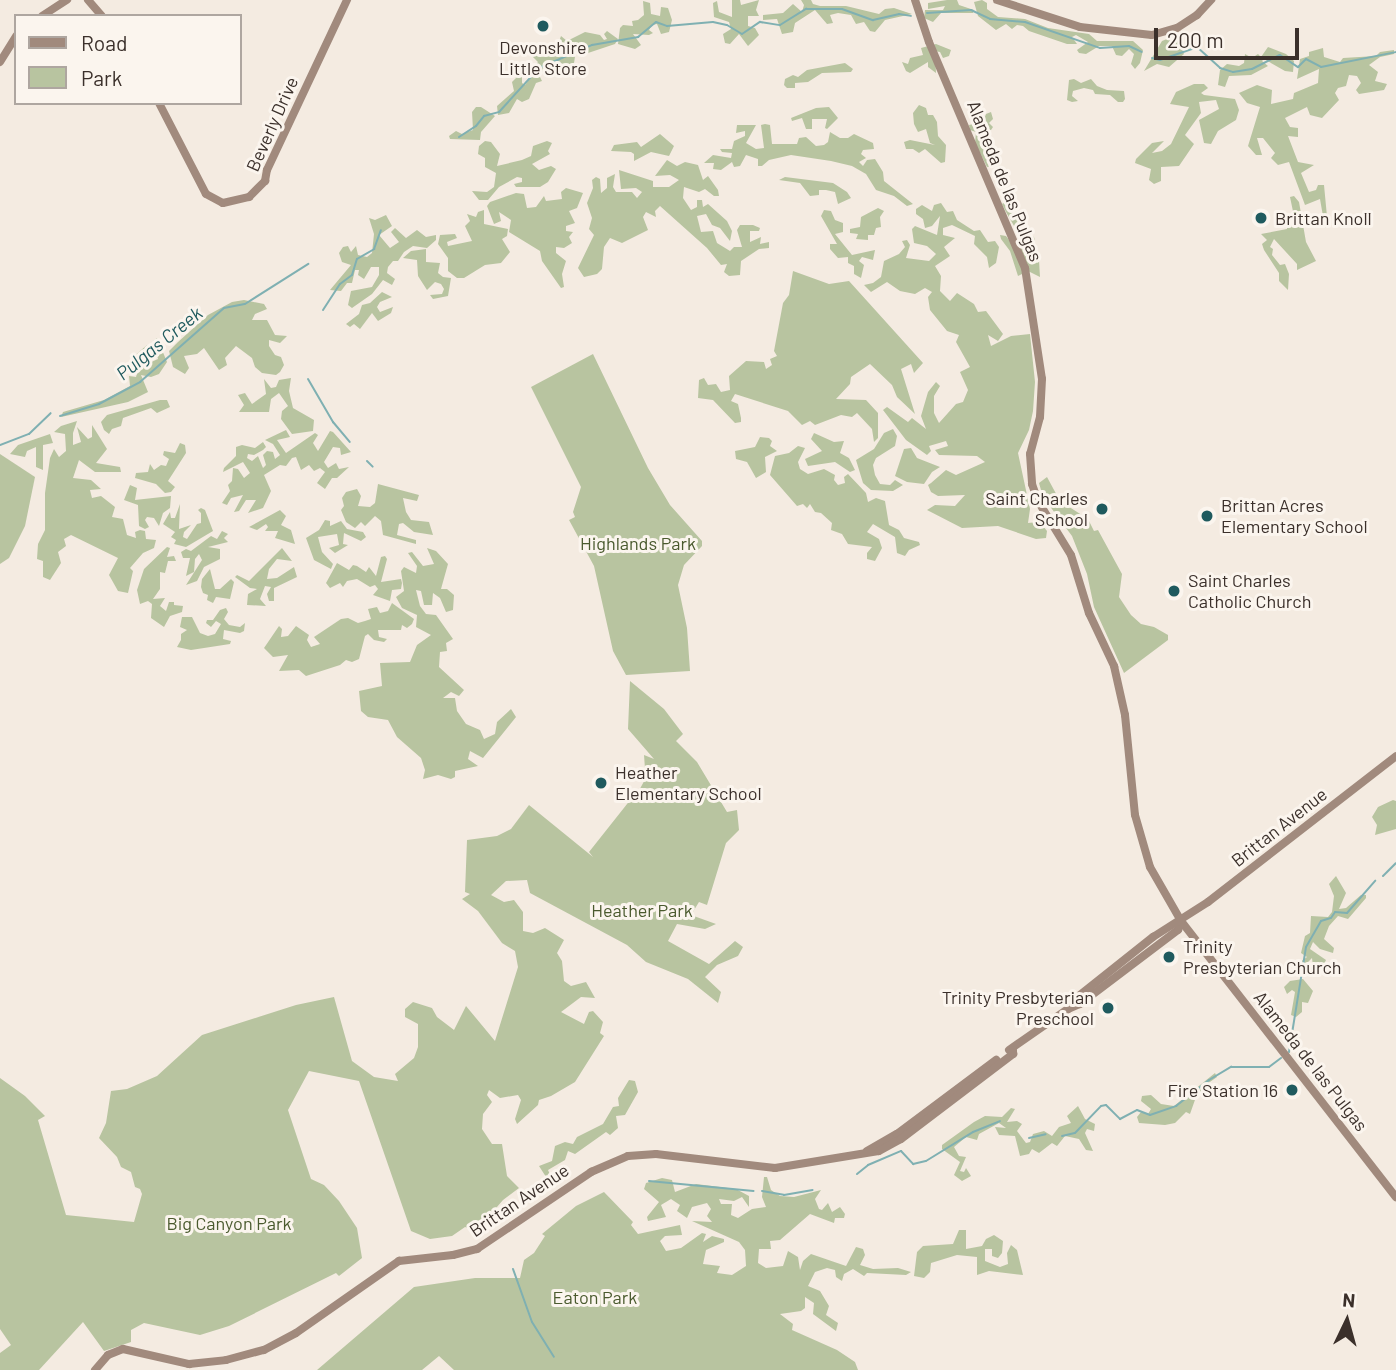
<!DOCTYPE html>
<style>
body{margin:0}
#map{position:relative;width:1396px;height:1370px;overflow:hidden;background:#f4ebe1;font-family:Barlow,sans-serif}
div>[style]{position:absolute}
[style*='--x']{left:calc(var(--x)*1px);top:calc(var(--y)*1px);width:calc(var(--w)*1px);rotate:calc(var(--a)*1deg)}
.green>*{inset:0;background:#b8c4a0}
.stream>*{height:2px;margin:-1px;padding:0 1px;transform-origin:1px;border-radius:1px;background:#7fb0b2}
.secondary>*{height:8px;margin:-4px;padding:0 4px;transform-origin:4px;border-radius:4px;background:#a18a7d}
.dots>*{width:19px;height:19px;translate:-50% -50%;box-sizing:border-box;border:4px solid #fbf5ee;border-radius:50%}
span{translate:-50% -50%;white-space:nowrap;text-align:center;line-height:1.15;-webkit-text-stroke:6px #fbf5ee;paint-order:stroke}
.poi-label{font-size:18px;color:#3b302b}
.left{translate:0 -50%;text-align:left}
.right{translate:-100% -50%;text-align:right}
.street-label{font-size:18px;color:#3b302b}
.park-label{font-size:18px;color:#4a5a2e}
.water-label{font-size:19px;color:#1f5a5e;font-style:italic}
.legend{position:absolute;left:14px;top:14px;width:228px;height:91px;box-sizing:border-box;background:#fbf5ee;border:2px solid #aea6a0;margin:0;padding:9px 12px;list-style:none;font-size:21px;color:#3b302b}
.legend li{display:flex;align-items:center;gap:14px;height:35px}
.legend b{width:35px;border:2px solid #aea6a0}
.north{position:absolute;left:1312px;top:1286px;width:70px;height:70px;-webkit-text-stroke:5px #fbf5ee;paint-order:stroke;rotate:5deg;font-size:19px;font-weight:700;line-height:28px;text-align:center;color:#3b302b}
.north::after{content:'';display:block;margin:auto;width:24px;height:32px;background:#3b302b;clip-path:polygon(50% 0,100% 100%,50% 72%,0 100%)}
.scale{position:absolute;left:1154px;top:28px;width:145px;height:32px;box-sizing:border-box;border:4px solid #3b302b;border-top:0;padding-left:9px;font-size:21px;line-height:24px;white-space:nowrap;color:#3b302b;-webkit-text-stroke:5px #fbf5ee;paint-order:stroke}
</style>
<div id="map">
<div class="green">
<div style="clip-path:polygon(732px 0,740px 0,741px 5px,759px 0,756px 10px,759px 16px,748px 16px,748px 26px,755px 28px,759px 35px,748px 46px,739px 34px,730px 44px,725px 43px,723px 34px,731px 29px,729px 22px,714px 17px,713px 3px,717px 1px,719px 12px,732px 17px)"></div>
<div style="clip-path:polygon(801px 0,811px 0,813px 4px,820px 6px,846px 6px,879px 14px,885px 9px,894px 8px,912px 14px,885px 20px,875px 32px,870px 31px,864px 22px,856px 24px,851px 15px,838px 13px,830px 15px,833px 23px,827px 24px,815px 10px,795px 23px,793px 32px,782px 34px,777px 19px,763px 20px,763px 15px,783px 13px,793px 4px,802px 12px,804px 5px)"></div>
<div style="clip-path:polygon(947px 0,957px 0,959px 5px,974px 10px,973px 13px,941px 13px,933px 22px,924px 18px,925px 10px,943px 10px,945px 6px,928px 9px,928px 3px)"></div>
<div style="clip-path:polygon(982px 0,987px 3px,987px 9px,998px 17px,1025px 19px,1048px 28px,1089px 34px,1097px 41px,1133px 41px,1143px 50px,1140px 63px,1135px 69px,1131px 64px,1134px 54px,1129px 49px,1122px 56px,1116px 55px,1112px 46px,1099px 46px,1086px 54px,1079px 53px,1077px 50px,1088px 42px,1076px 35px,1072px 37px,1077px 44px,1067px 44px,1029px 31px,1023px 26px,1017px 25px,1012px 29px,1006px 24px,996px 30px,978px 16px,974px 2px)"></div>
<div style="clip-path:polygon(643px 1px,650px 3px,651px 14px,660px 16px,661px 7px,668px 8px,672px 20px,669px 32px,661px 34px,657px 24px,652px 25px,649px 30px,653px 33px,649px 35px,633px 34px,641px 45px,635px 49px,618px 44px,620px 28px,623px 25px,633px 26px,632px 21px,638px 20px,644px 15px)"></div>
<div style="clip-path:polygon(607px 31px,618px 39px,615px 44px,585px 54px,569px 50px,575px 57px,574px 63px,560px 66px,557px 74px,550px 67px,545px 70px,539px 75px,542px 81px,536px 83px,529px 99px,522px 102px,517px 99px,509px 113px,498px 115px,497px 106px,514px 91px,512px 82px,516px 78px,512px 70px,518px 66px,522px 67px,522px 83px,525px 85px,531px 77px,531px 71px,538px 62px,532px 56px,537px 43px,543px 44px,548px 54px,557px 47px,561px 36px,567px 41px,585px 32px,600px 35px,604px 40px,607px 39px,604px 34px)"></div>
<div style="clip-path:polygon(1172px 37px,1179px 42px,1184px 54px,1169px 67px,1157px 64px,1144px 71px,1162px 41px)"></div>
<div style="clip-path:polygon(936px 44px,951px 50px,949px 56px,943px 58px,940px 52px,935px 51px,936px 73px,928px 67px,928px 62px,910px 73px,906px 71px,902px 62px,908px 64px,910px 58px,923px 55px,921px 48px)"></div>
<div style="clip-path:polygon(1268px 47px,1286px 54px,1294px 61px,1293px 72px,1285px 71px,1264px 59px,1262px 61px,1268px 66px,1251px 75px,1229px 76px,1225px 87px,1218px 85px,1220px 70px,1227px 64px,1239px 66px,1244px 63px,1245px 54px,1252px 58px,1258px 54px,1261px 57px)"></div>
<div style="clip-path:polygon(1323px 48px,1324px 57px,1340px 62px,1343px 58px,1376px 56px,1380px 52px,1394px 50px,1394px 54px,1380px 57px,1369px 65px,1378px 72px,1375px 81px,1387px 84px,1384px 90px,1359px 94px,1356px 90px,1361px 83px,1357px 76px,1349px 75px,1346px 86px,1338px 88px,1335px 93px,1339px 100px,1322px 118px,1310px 115px,1307px 107px,1285px 118px,1290px 127px,1298px 128px,1298px 137px,1288px 136px,1298px 162px,1314px 165px,1301px 173px,1309px 192px,1316px 190px,1318px 185px,1324px 185px,1328px 227px,1325px 228px,1320px 199px,1305px 205px,1289px 162px,1278px 165px,1271px 158px,1275px 153px,1263px 138px,1257px 138px,1262px 155px,1256px 155px,1248px 146px,1260px 107px,1247px 103px,1239px 93px,1257px 85px,1272px 90px,1271px 104px,1293px 99px,1294px 93px,1318px 83px,1319px 69px,1297px 79px,1300px 59px,1309px 56px,1309px 52px)"></div>
<div style="clip-path:polygon(845px 63px,853px 69px,851px 72px,822px 73px,808px 82px,795px 83px,795px 88px,787px 88px,784px 85px,785px 79px,793px 75px,798px 77px,807px 70px)"></div>
<div style="clip-path:polygon(1074px 79px,1081px 83px,1091px 79px,1097px 86px,1107px 90px,1124px 91px,1125px 99px,1123px 102px,1118px 102px,1110px 95px,1095px 94px,1093px 90px,1084px 88px,1073px 91px,1072px 96px,1078px 101px,1072px 102px,1067px 100px,1069px 80px)"></div>
<div style="clip-path:polygon(1194px 84px,1204px 84px,1208px 88px,1201px 93px,1204px 95px,1235px 99px,1239px 110px,1236px 120px,1218px 131px,1211px 144px,1204px 143px,1199px 120px,1219px 109px,1216px 100px,1199px 102px,1201px 113px,1185px 135px,1194px 144px,1179px 166px,1161px 167px,1161px 181px,1154px 184px,1149px 180px,1151px 169px,1135px 163px,1136px 159px,1152px 143px,1164px 141px,1152px 153px,1162px 151px,1171px 144px,1189px 107px,1170px 104px,1176px 92px)"></div>
<div style="clip-path:polygon(919px 105px,926px 108px,928px 115px,933px 115px,937px 122px,938px 136px,946px 145px,945px 162px,941px 163px,925px 149px,919px 153px,913px 149px,906px 149px,904px 142px,910px 140px,935px 145px,930px 143px,926px 129px,918px 132px,914px 124px,913px 113px)"></div>
<div style="clip-path:polygon(476px 107px,481px 107px,495px 116px,481px 132px,480px 140px,450px 139px,449px 136px,456px 131px,462px 134px,473px 130px,472px 112px)"></div>
<div style="clip-path:polygon(829px 107px,838px 118px,827px 129px,825px 128px,827px 119px,812px 119px,812px 129px,806px 129px,802px 118px,792px 121px,791px 118px,816px 108px)"></div>
<div style="clip-path:polygon(991px 112px,993px 119px,989px 123px,993px 127px,991px 130px,986px 130px,989px 135px,983px 140px,988px 152px,997px 159px,994px 166px,987px 167px,975px 143px,976px 132px,970px 130px,969px 125px,983px 122px,986px 114px)"></div>
<div style="clip-path:polygon(765px 124px,770px 125px,772px 144px,797px 144px,799px 138px,806px 137px,816px 146px,824px 145px,828px 142px,830px 132px,840px 138px,848px 138px,854px 134px,873px 143px,874px 149px,863px 150px,861px 154px,866px 158px,859px 162px,863px 166px,867px 160px,875px 159px,883px 172px,884px 181px,913px 204px,907px 206px,894px 196px,876px 190px,866px 174px,852px 166px,831px 161px,791px 155px,769px 160px,762px 166px,758px 166px,758px 159px,746px 155px,740px 166px,734px 167px,732px 162px,721px 170px,713px 169px,714px 163px,704px 163px,713px 155px,731px 158px,732px 153px,722px 152px,720px 149px,732px 149px,734px 141px,745px 136px,745px 131px,736px 133px,737px 125px,756px 125px,746px 143px,756px 149px,764px 148px,761px 125px)"></div>
<div style="clip-path:polygon(660px 134px,674px 146px,669px 156px,651px 152px,634px 161px,634px 154px,631px 152px,611px 151px,614px 145px,637px 142px,641px 147px)"></div>
<div style="clip-path:polygon(485px 141px,491px 142px,500px 154px,497px 166px,522px 160px,531px 156px,533px 146px,547px 141px,552px 143px,548px 151px,550px 154px,532px 164px,539px 170px,551px 166px,556px 169px,548px 182px,540px 187px,516px 187px,514px 184px,522px 182px,522px 178px,517px 177px,499px 187px,488px 200px,479px 200px,472px 191px,487px 192px,494px 187px,496px 173px,485px 167px,485px 158px,478px 154px,479px 146px)"></div>
<div style="clip-path:polygon(667px 160px,677px 166px,685px 162px,698px 165px,703px 180px,708px 176px,718px 190px,719px 196px,714px 196px,705px 189px,699px 192px,684px 187px,683px 198px,691px 210px,697px 207px,697px 200px,702px 200px,703px 207px,708px 204px,727px 221px,732px 231px,730px 241px,720px 228px,712px 225px,706px 214px,697px 216px,701px 232px,713px 231px,717px 243px,730px 251px,734px 247px,742px 247px,737px 230px,740px 225px,753px 225px,760px 228px,759px 231px,750px 231px,750px 242px,761px 237px,760px 244px,769px 242px,769px 248px,759px 249px,741px 261px,740px 275px,729px 276px,724px 272px,727px 264px,721px 265px,707px 248px,660px 206px,655px 211px,656px 217px,646px 212px,643px 217px,648px 230px,622px 243px,610px 238px,604px 247px,602px 269px,597px 274px,584px 277px,578px 268px,594px 235px,589px 229px,592px 218px,587px 203px,593px 188px,592px 180px,596px 177px,600px 179px,601px 193px,607px 188px,607px 178px,615px 174px,613px 187px,616px 192px,632px 192px,637px 198px,642px 192px,636px 188px,621px 189px,619px 170px,653px 181px,653px 187px,669px 187px,679px 180px,670px 175px,655px 176px)"></div>
<div style="clip-path:polygon(785px 177px,833px 183px,847px 192px,851px 198px,838px 204px,835px 192px,826px 190px,819px 190px,819px 195px,810px 196px,800px 183px,779px 180px)"></div>
<div style="clip-path:polygon(566px 188px,583px 193px,577px 208px,569px 211px,575px 223px,566px 226px,566px 231px,573px 232px,569px 237px,572px 243px,564px 248px,556px 247px,556px 253px,566px 261px,562px 274px,564px 287px,561px 288px,542px 261px,540px 251px,509px 232px,511px 220px,499px 212px,501px 221px,494px 224px,487px 206px,490px 202px,516px 193px,524px 194px,527px 208px,536px 207px,544px 196px,546px 201px,562px 199px,561px 192px)"></div>
<div style="clip-path:polygon(1294px 196px,1299px 202px,1306px 242px,1316px 261px,1297px 270px,1297px 264px,1274px 239px,1270px 247px,1273px 249px,1272px 255px,1280px 265px,1285px 264px,1289px 274px,1288px 290px,1279px 281px,1279px 273px,1264px 250px,1262px 244px,1267px 240px,1261px 234px,1287px 229px,1287px 221px,1292px 218px,1295px 221px,1290px 197px)"></div>
<div style="clip-path:polygon(1006px 201px,1014px 216px,1030px 228px,1026px 233px,1034px 237px,1035px 241px,1028px 259px,1031px 262px,1036px 256px,1039px 260px,1040px 277px,1028px 271px,1018px 276px,1010px 251px,1001px 239px,1000px 235px,1006px 236px,1016px 249px,1024px 243px,1006px 212px,1002px 204px)"></div>
<div style="clip-path:polygon(941px 203px,947px 212px,953px 211px,957px 220px,974px 231px,980px 230px,988px 242px,995px 241px,999px 247px,996px 263px,989px 268px,987px 257px,974px 244px,975px 236px,952px 225px,943px 228px,943px 235px,955px 238px,944px 247px,950px 256px,935px 266px,941px 276px,940px 291px,950px 301px,957px 293px,974px 304px,978px 312px,986px 311px,1003px 334px,998px 341px,988px 335px,991px 346px,1011px 336px,1030px 334px,1035px 382px,1033px 411px,1029px 430px,1018px 453px,1030px 509px,1028px 523px,1038px 522px,1043px 526px,1047px 531px,1046px 538px,1036px 539px,998px 526px,962px 528px,927px 510px,935px 505px,955px 506px,965px 495px,938px 496px,931px 492px,928px 485px,931px 483px,946px 470px,956px 475px,985px 462px,977px 456px,939px 455px,935px 450px,948px 446px,946px 441px,929px 446px,931px 451px,927px 455px,906px 440px,883px 410px,887px 407px,908px 422px,912px 418px,926px 429px,921px 416px,928px 392px,936px 382px,940px 386px,934px 396px,934px 413px,939px 423px,956px 404px,963px 402px,968px 390px,960px 372px,970px 367px,956px 342px,959px 335px,947px 331px,930px 310px,928px 297px,932px 292px,925px 288px,915px 294px,900px 291px,887px 282px,871px 292px,864px 285px,873px 283px,881px 277px,884px 261px,899px 254px,905px 247px,902px 241px,907px 240px,910px 245px,906px 258px,929px 261px,936px 254px,927px 246px,914px 243px,912px 229px,915px 226px,937px 235px,940px 216px,932px 226px,925px 228px,923px 219px,916px 214px,916px 209px,922px 205px,932px 211px,934px 205px)"></div>
<div style="clip-path:polygon(878px 208px,884px 211px,880px 217px,881px 227px,876px 228px,874px 235px,868px 235px,868px 240px,856px 239px,858px 234px,850px 233px,850px 229px,860px 227px,861px 217px)"></div>
<div style="clip-path:polygon(484px 210px,484px 224px,508px 229px,507px 236px,502px 239px,510px 252px,501px 263px,485px 265px,464px 278px,457px 278px,448px 271px,448px 258px,438px 244px,440px 235px,455px 234px,457px 238px,447px 242px,448px 246px,472px 241px,465px 226px,470px 221px,467px 214px,476px 217px,478px 212px)"></div>
<div style="clip-path:polygon(824px 210px,831px 211px,835px 220px,843px 223px,843px 232px,835px 234px,852px 255px,875px 250px,873px 260px,862px 257px,859px 261px,864px 265px,861px 278px,854px 274px,854px 266px,848px 263px,848px 257px,838px 258px,830px 249px,830px 244px,837px 244px,821px 216px)"></div>
<div style="clip-path:polygon(386px 215px,392px 226px,379px 235px,390px 248px,399px 242px,391px 232px,395px 228px,406px 238px,417px 230px,426px 237px,436px 235px,436px 240px,427px 248px,413px 246px,404px 252px,398px 261px,393px 261px,388px 267px,387px 273px,395px 279px,392px 285px,383px 280px,372px 294px,352px 308px,348px 305px,351px 291px,372px 287px,379px 275px,379px 267px,371px 267px,364px 279px,358px 275px,359px 270px,355px 270px,352px 283px,347px 283px,341px 291px,330px 290px,351px 265px,342px 262px,339px 253px,343px 247px,348px 246px,351px 252px,356px 246px,358px 255px,367px 257px,372px 253px,374px 234px,369px 218px,375px 220px)"></div>
<div style="clip-path:polygon(426px 249px,426px 262px,440px 263px,438px 273px,443px 277px,451px 278px,448px 296px,433px 299px,430px 295px,442px 294px,444px 289px,441px 284px,435px 282px,427px 290px,418px 276px,417px 260px,403px 258px,411px 251px)"></div>
<div style="clip-path:polygon(793px 271px,829px 284px,849px 281px,923px 363px,914px 373px,911px 364px,901px 369px,915px 414px,897px 397px,892px 385px,870px 364px,851px 377px,850px 384px,836px 399px,866px 400px,878px 413px,878px 438px,874px 442px,872px 429px,857px 413px,852px 417px,841px 415px,815px 425px,810px 421px,802px 425px,788px 411px,735px 394px,731px 401px,738px 404px,741px 418px,741px 422px,735px 423px,713px 400px,698px 398px,699px 380px,704px 378px,708px 385px,716px 384px,721px 392px,730px 390px,729px 376px,746px 361px,764px 362px,766px 369px,772px 365px,770px 359px,777px 356px,774px 351px,783px 303px,789px 295px)"></div>
<div style="clip-path:polygon(382px 292px,392px 297px,380px 302px,377px 307px,380px 312px,393px 307px,391px 313px,378px 321px,372px 313px,360px 329px,354px 324px,350px 327px,346px 324px,359px 314px,362px 305px,370px 303px)"></div>
<div style="clip-path:polygon(244px 300px,264px 304px,267px 309px,255px 314px,252px 320px,267px 320px,275px 335px,287px 336px,280px 343px,269px 340px,269px 346px,275px 355px,281px 357px,284px 365px,280px 372px,276px 375px,262px 373px,255px 367px,252px 358px,236px 346px,225px 358px,227px 365px,219px 370px,204px 348px,197px 354px,184px 356px,189px 368px,185px 374px,173px 367px,169px 351px,178px 342px,208px 315px,232px 302px)"></div>
<div style="clip-path:polygon(157px 338px,167px 362px,159px 374px,151px 377px,141px 375px,148px 392px,128px 402px,61px 417px,63px 412px,104px 400px,130px 386px,129px 376px,136px 377px,138px 370px,131px 359px,147px 345px,152px 349px,149px 363px,158px 359px,153px 341px)"></div>
<div style="clip-path:polygon(593px 354px,648px 468px,670px 505px,702px 541px,702px 546px,684px 565px,678px 585px,687px 628px,690px 671px,626px 675px,613px 651px,594px 566px,569px 520px,575px 517px,573px 512px,581px 487px,531px 387px)"></div>
<div style="clip-path:polygon(291px 378px,289px 391px,293px 408px,314px 420px,313px 431px,292px 434px,281px 419px,282px 411px,288px 406px,279px 393px,271px 399px,269px 412px,239px 412px,244px 405px,238px 395px,245px 393px,252px 404px,266px 394px,264px 379px,271px 388px,276px 387px,279px 380px)"></div>
<div style="clip-path:polygon(160px 400px,167px 400px,170px 407px,157px 413px,151px 408px,123px 418px,121px 426px,112px 429px,109px 434px,104px 430px,101px 422px,107px 415px)"></div>
<div style="clip-path:polygon(77px 421px,73px 433px,73px 445px,81px 442px,77px 427px,88px 439px,92px 437px,92px 425px,107px 449px,96px 463px,120px 467px,121px 472px,95px 472px,79px 460px,73px 478px,91px 480px,101px 489px,90px 490px,92px 498px,101px 496px,115px 507px,112px 517px,123px 519px,127px 535px,136px 538px,135px 532px,140px 530px,145px 531px,146px 539px,156px 540px,154px 548px,143px 553px,130px 568px,133px 571px,128px 593px,118px 591px,109px 575px,118px 558px,71px 535px,64px 539px,66px 546px,58px 552px,61px 563px,50px 580px,43px 577px,43px 561px,37px 559px,38px 544px,45px 530px,45px 493px,50px 458px,54px 449px,59px 457px,66px 451px,65px 434px,54px 432px,61px 426px)"></div>
<div style="clip-path:polygon(893px 429px,897px 436px,895px 446px,876px 458px,873px 465px,875px 475px,880px 484px,890px 485px,895px 480px,903px 485px,893px 491px,871px 490px,863px 483px,856px 460px,874px 449px,884px 433px)"></div>
<div style="clip-path:polygon(286px 430px,290px 437px,277px 440px,286px 453px,315px 433px,318px 435px,313px 443px,318px 451px,330px 431px,333px 432px,351px 452px,341px 455px,340px 448px,333px 447px,324px 462px,328px 468px,336px 463px,339px 469px,349px 467px,337px 478px,332px 478px,325px 489px,317px 483px,325px 472px,320px 468px,314px 471px,309px 465px,301px 470px,296px 457px,292px 458px,286px 466px,280px 465px,264px 475px,271px 491px,263px 508px,248px 513px,256px 500px,246px 500px,239px 511px,234px 512px,243px 495px,231px 498px,227px 505px,222px 503px,230px 491px,228px 485px,232px 481px,233px 468px,238px 469px,244px 478px,250px 473px,243px 462px,223px 472px,224px 468px,236px 456px,236px 447px,242px 445px,255px 448px,263px 442px,266px 447px,263px 450px,254px 455px,248px 454px,247px 458px,252px 461px,258px 456px,263px 468px,266px 465px,263px 455px,267px 451px,273px 452px,275px 459px,280px 455px,273px 444px,265px 440px)"></div>
<div style="clip-path:polygon(814px 433px,834px 442px,844px 441px,840px 453px,849px 458px,855px 470px,850px 472px,835px 462px,808px 466px,805px 459px,822px 451px,811px 439px)"></div>
<div style="clip-path:polygon(50px 434px,53px 443px,43px 445px,43px 470px,36px 467px,36px 447px,27px 451px,25px 457px,10px 454px,18px 445px)"></div>
<div style="clip-path:polygon(760px 437px,769px 438px,772px 441px,770px 446px,777px 451px,765px 457px,766px 472px,756px 478px,747px 462px,736px 459px,735px 451px,755px 447px)"></div>
<div style="clip-path:polygon(180px 443px,185px 445px,186px 453px,168px 481px,175px 487px,171px 492px,165px 493px,156px 484px,135px 478px,136px 473px,148px 472px,150px 464px,154px 470px,161px 465px,166px 466px,169px 459px,163px 455px,164px 451px,175px 453px)"></div>
<div style="clip-path:polygon(798px 446px,805px 448px,798px 462px,800px 469px,808px 474px,824px 469px,835px 475px,834px 480px,838px 485px,845px 483px,844px 477px,848px 474px,866px 493px,868px 502px,876px 498px,885px 501px,889px 525px,899px 530px,904px 538px,919px 542px,920px 545px,909px 550px,905px 556px,897px 553px,895px 537px,873px 524px,867px 532px,879px 539px,882px 548px,875px 561px,867px 559px,867px 553px,872px 547px,848px 544px,842px 534px,831px 530px,832px 523px,821px 513px,815px 512px,810px 504px,807px 508px,803px 504px,797px 506px,770px 475px,775px 456px,789px 453px)"></div>
<div style="clip-path:polygon(911px 448px,917px 458px,940px 467px,932px 472px,924px 484px,907px 482px,895px 476px,904px 449px)"></div>
<div style="clip-path:polygon(0 454px,35px 477px,25px 526px,9px 558px,0 564px)"></div>
<div style="clip-path:polygon(1047px 477px,1060px 501px,1088px 519px,1094px 531px,1098px 530px,1122px 574px,1119px 597px,1131px 615px,1141px 624px,1154px 627px,1168px 635px,1168px 640px,1124px 673px,1094px 607px,1087px 574px,1072px 536px,1043px 497px,1039px 483px)"></div>
<div style="clip-path:polygon(378px 484px,419px 495px,417px 501px,403px 498px,406px 512px,411px 520px,429px 522px,433px 535px,414px 532px,403px 523px,399px 524px,397px 535px,416px 540px,416px 544px,383px 535px,381px 521px,375px 516px,365px 526px,361px 522px,355px 528px,346px 522px,341px 510px,344px 506px,342px 498px,346px 492px,357px 489px,361px 496px,358px 506px,370px 507px,375px 503px)"></div>
<div style="clip-path:polygon(130px 485px,137px 488px,135px 500px,171px 496px,170px 508px,163px 513px,159px 526px,154px 518px,147px 517px,145px 520px,149px 527px,145px 529px,139px 526px,138px 505px,124px 500px)"></div>
<div style="clip-path:polygon(180px 504px,179px 529px,191px 525px,184px 532px,183px 537px,187px 539px,197px 524px,201px 523px,201px 513px,198px 510px,201px 508px,205px 510px,213px 531px,186px 547px,174px 544px,176px 540px,171px 537px,175px 532px,163px 524px,170px 512px,171px 518px,175px 518px)"></div>
<div style="clip-path:polygon(280px 510px,286px 516px,281px 525px,291px 530px,295px 544px,275px 538px,278px 531px,265px 531px,268px 527px,266px 524px,257px 530px,249px 527px)"></div>
<div style="clip-path:polygon(325px 520px,330px 521px,330px 526px,341px 521px,347px 529px,363px 532px,366px 537px,361px 541px,344px 533px,343px 544px,348px 545px,335px 553px,329px 548px,339px 545px,337px 534px,318px 537px,322px 552px,333px 564px,331px 569px,314px 560px,306px 538px,319px 530px)"></div>
<div style="clip-path:polygon(222px 531px,228px 534px,224px 538px,228px 542px,208px 547px,220px 549px,220px 559px,204px 567px,197px 581px,186px 585px,202px 560px,199px 554px,195px 559px,194px 572px,186px 576px,190px 558px,183px 558px,181px 552px,186px 549px,191px 551px,211px 536px,217px 539px)"></div>
<div style="clip-path:polygon(167px 547px,170px 548px,167px 557px,174px 556px,176px 561px,168px 561px,165px 573px,160px 572px,160px 589px,153px 599px,165px 598px,160px 606px,166px 611px,169px 602px,174px 602px,174px 605px,183px 606px,182px 612px,170px 616px,164px 627px,151px 618px,152px 604px,148px 601px,140px 604px,137px 590px,144px 569px)"></div>
<div style="clip-path:polygon(282px 548px,292px 561px,277px 559px,269px 569px,267px 579px,277px 578px,294px 567px,297px 577px,274px 588px,274px 601px,269px 601px,267px 594px,271px 587px,265px 586px,260px 599px,266px 606px,247px 605px,248px 594px,257px 589px,250px 588px,235px 577px,237px 575px,249px 581px)"></div>
<div style="clip-path:polygon(427px 548px,436px 551px,448px 564px,441px 589px,447px 589px,454px 595px,453px 610px,446px 612px,440px 598px,433px 593px,432px 605px,424px 605px,421px 591px,416px 590px,420px 606px,426px 614px,436px 615px,453px 639px,446px 643px,447px 651px,440px 652px,439px 667px,464px 690px,459px 696px,451px 692px,443px 698px,455px 698px,457px 711px,466px 724px,480px 730px,484px 739px,495px 734px,497px 722px,511px 709px,516px 717px,483px 758px,470px 751px,468px 759px,478px 766px,455px 771px,455px 777px,451px 779px,438px 775px,423px 779px,425px 770px,421px 758px,397px 737px,388px 720px,368px 717px,361px 711px,359px 691px,382px 686px,380px 663px,410px 662px,417px 645px,431px 635px,416px 627px,417px 615px,402px 608px,396px 597px,404px 591px,401px 571px,404px 567px,416px 573px,417px 566px,408px 553px,412px 552px,423px 566px,434px 564px)"></div>
<div style="clip-path:polygon(385px 556px,387px 559px,381px 582px,401px 579px,402px 583px,401px 589px,392px 590px,390px 601px,373px 595px,378px 589px,375px 585px,370px 587px,357px 579px,347px 581px,343px 587px,340px 583px,330px 588px,326px 583px,337px 563px,349px 570px,353px 565px,357px 566px,366px 572px,369px 567px,376px 576px,381px 557px)"></div>
<div style="clip-path:polygon(210px 569px,215px 589px,220px 589px,231px 579px,234px 582px,230px 599px,216px 597px,213px 603px,207px 600px,208px 595px,203px 593px,201px 587px,202px 579px)"></div>
<div style="clip-path:polygon(392px 603px,414px 619px,412px 624px,407px 628px,402px 625px,401px 630px,378px 630px,379px 637px,387px 639px,384px 642px,374px 640px,368px 634px,365px 636px,359px 659px,352px 662px,346px 660px,340px 665px,306px 676px,299px 670px,279px 671px,288px 655px,273px 657px,264px 648px,279px 626px,282px 629px,281px 637px,288px 636px,296px 626px,309px 635px,307px 640px,311px 647px,320px 644px,314px 637px,341px 619px,348px 618px,358px 623px,365px 621px,371px 619px,368px 609px,377px 607px,380px 613px,388px 611px)"></div>
<div style="clip-path:polygon(226px 608px,228px 612px,224px 619px,229px 625px,240px 627px,245px 623px,244px 631px,240px 633px,224px 630px,223px 639px,231px 641px,230px 644px,191px 650px,177px 647px,181px 640px,181px 634px,187px 630px,180px 627px,182px 617px,192px 617px,200px 633px,208px 636px,215px 634px,221px 624px,216px 621px,211px 627px,206px 623px,207px 620px,213px 620px,220px 610px)"></div>
<div style="clip-path:polygon(630px 681px,664px 709px,683px 734px,676px 741px,697px 762px,727px 812px,737px 810px,739px 830px,726px 843px,707px 905px,699px 902px,691px 915px,716px 924px,705px 929px,677px 924px,668px 941px,709px 964px,735px 941px,743px 947px,738px 956px,717px 965px,705px 977px,721px 992px,718px 1003px,688px 979px,646px 962px,627px 945px,530px 893px,527px 880px,506px 881px,491px 895px,504px 902px,514px 900px,523px 912px,523px 931px,533px 933px,545px 928px,564px 940px,557px 953px,562px 961px,564px 981px,571px 986px,586px 982px,595px 998px,581px 997px,561px 1012px,584px 1024px,589px 1012px,593px 1011px,603px 1022px,600px 1033px,604px 1036px,575px 1082px,551px 1096px,539px 1100px,538px 1105px,517px 1124px,515px 1119px,521px 1100px,518px 1095px,500px 1098px,489px 1090px,487px 1095px,492px 1102px,483px 1114px,482px 1129px,492px 1144px,502px 1144px,507px 1176px,519px 1188px,503px 1200px,484px 1222px,471px 1229px,465px 1227px,452px 1236px,430px 1239px,411px 1231px,359px 1081px,309px 1071px,288px 1110px,311px 1179px,324px 1185px,339px 1201px,357px 1228px,362px 1258px,339px 1276px,336px 1273px,229px 1326px,200px 1335px,144px 1323px,131px 1330px,131px 1342px,104px 1351px,83px 1322px,39px 1370px,0 1370px,0 1353px,11px 1345px,0 1329px,0 1078px,25px 1096px,45px 1116px,38px 1120px,66px 1215px,134px 1222px,142px 1194px,140px 1189px,135px 1187px,131px 1172px,121px 1167px,117px 1157px,99px 1138px,106px 1123px,111px 1091px,127px 1089px,157px 1076px,202px 1035px,296px 1005px,334px 997px,352px 1061px,374px 1077px,398px 1081px,395px 1074px,414px 1058px,418px 1047px,418px 1024px,405px 1017px,405px 1009px,413px 1002px,432px 1008px,437px 1017px,454px 1030px,466px 1006px,495px 1041px,518px 967px,515px 951px,502px 943px,478px 911px,462px 899px,470px 894px,465px 892px,467px 840px,497px 836px,511px 829px,529px 805px,593px 857px,589px 852px,631px 799px,635px 798px,649px 772px,645px 769px,644px 755px,654px 759px,628px 729px)"></div>
<div style="clip-path:polygon(1393px 800px,1396px 801px,1396px 829px,1375px 835px,1377px 825px,1372px 817px,1378px 807px)"></div>
<div style="clip-path:polygon(1336px 876px,1346px 893px,1339px 909px,1346px 908px,1361px 895px,1366px 895px,1366px 898px,1348px 919px,1338px 916px,1329px 926px,1324px 939px,1334px 948px,1333px 953px,1320px 949px,1313px 942px,1310px 949px,1326px 960px,1322px 968px,1317px 969px,1313px 967px,1312px 958px,1307px 963px,1299px 963px,1307px 957px,1301px 953px,1305px 936px,1310px 933px,1311px 916px,1328px 917px,1332px 912px,1334px 896px,1329px 884px)"></div>
<div style="clip-path:polygon(1303px 979px,1313px 991px,1308px 1003px,1302px 1002px,1302px 1012px,1296px 1017px,1291px 1015px,1295px 992px,1292px 990px,1287px 994px,1284px 987px,1290px 981px)"></div>
<div style="clip-path:polygon(1215px 1073px,1217px 1077px,1207px 1084px,1210px 1088px,1201px 1091px,1196px 1097px,1190px 1114px,1186px 1112px,1175px 1123px,1165px 1125px,1139px 1123px,1137px 1117px,1141px 1112px,1148px 1114px,1151px 1109px,1141px 1101px,1142px 1096px,1151px 1095px,1161px 1104px,1174px 1106px)"></div>
<div style="clip-path:polygon(629px 1080px,635px 1081px,638px 1092px,625px 1115px,616px 1116px,618px 1128px,610px 1135px,606px 1132px,575px 1154px,568px 1151px,565px 1160px,548px 1170px,551px 1177px,548px 1180px,539px 1166px,552px 1161px,555px 1146px,565px 1142px,573px 1144px,577px 1137px,603px 1124px,613px 1107px,619px 1106px,618px 1098px)"></div>
<div style="clip-path:polygon(1078px 1106px,1085px 1119px,1095px 1124px,1094px 1131px,1087px 1129px,1085px 1133px,1093px 1151px,1086px 1150px,1079px 1139px,1065px 1136px,1057px 1146px,1052px 1143px,1039px 1153px,1032px 1149px,1029px 1154px,1020px 1156px,1015px 1136px,999px 1135px,995px 1127px,1006px 1128px,999px 1123px,979px 1134px,977px 1140px,966px 1137px,954px 1147px,959px 1156px,966px 1157px,960px 1171px,964px 1172px,966px 1168px,971px 1176px,962px 1181px,954px 1175px,960px 1162px,942px 1149px,942px 1145px,974px 1122px,985px 1116px,1002px 1117px,1011px 1108px,1015px 1109px,1007px 1122px,1017px 1121px,1022px 1124px,1017px 1131px,1026px 1143px,1030px 1142px,1033px 1134px,1044px 1131px,1052px 1136px,1059px 1127px,1071px 1123px,1067px 1116px)"></div>
<div style="clip-path:polygon(764px 1177px,767px 1177px,771px 1190px,780px 1196px,794px 1197px,821px 1190px,815px 1199px,819px 1209px,822px 1210px,828px 1203px,832px 1212px,840px 1207px,845px 1214px,844px 1218px,835px 1218px,834px 1223px,810px 1214px,780px 1240px,770px 1241px,771px 1249px,759px 1249px,758px 1263px,766px 1268px,783px 1266px,788px 1251px,798px 1257px,800px 1270px,803px 1261px,811px 1254px,846px 1266px,856px 1247px,863px 1249px,865px 1255px,860px 1265px,873px 1269px,898px 1268px,911px 1272px,906px 1275px,867px 1273px,864px 1276px,853px 1269px,844px 1274px,842px 1281px,836px 1277px,835px 1270px,827px 1268px,815px 1272px,808px 1286px,820px 1291px,829px 1306px,826px 1315px,838px 1323px,836px 1331px,813px 1314px,814px 1303px,805px 1297px,805px 1308px,801px 1311px,780px 1314px,793px 1324px,792px 1330px,837px 1350px,855px 1362px,858px 1370px,454px 1370px,439px 1356px,422px 1370px,317px 1370px,414px 1287px,475px 1278px,520px 1278px,524px 1260px,534px 1253px,545px 1236px,542px 1234px,576px 1206px,604px 1192px,633px 1222px,631px 1225px,638px 1234px,680px 1225px,682px 1235px,665px 1236px,660px 1241px,666px 1251px,681px 1248px,702px 1233px,706px 1234px,703px 1242px,712px 1236px,724px 1239px,724px 1242px,706px 1250px,703px 1264px,720px 1266px,717px 1273px,732px 1275px,746px 1266px,745px 1250px,739px 1242px,692px 1221px,712px 1222px,707px 1216px,711px 1209px,707px 1203px,692px 1207px,687px 1218px,677px 1211px,680px 1205px,671px 1199px,661px 1205px,666px 1217px,648px 1221px,647px 1217px,659px 1202px,644px 1189px,646px 1183px,662px 1178px,672px 1180px,675px 1192px,696px 1184px,736px 1189px,749px 1196px,749px 1207px,742px 1197px,734px 1201px,719px 1199px,721px 1204px,732px 1204px,731px 1215px,738px 1218px,752px 1209px,766px 1207px,762px 1197px)"></div>
<div style="clip-path:polygon(959px 1230px,966px 1230px,966px 1249px,982px 1246px,986px 1239px,994px 1235px,1003px 1241px,1002px 1253px,998px 1258px,992px 1256px,992px 1249px,985px 1249px,985px 1261px,1000px 1267px,1008px 1264px,1007px 1253px,1011px 1245px,1017px 1250px,1023px 1275px,989px 1271px,977px 1275px,977px 1257px,957px 1255px,931px 1263px,930px 1272px,924px 1278px,914px 1276px,917px 1252px,923px 1246px,953px 1244px)"></div>
</div>
<div class="stream">
<div style="--x:927;--y:13;--w:44;--a:-3.9"></div>
<div style="--x:971;--y:10;--w:21;--a:25"></div>
<div style="--x:990;--y:19;--w:35;--a:5"></div>
<div style="--x:1025;--y:22;--w:79;--a:19.1"></div>
<div style="--x:1100;--y:48;--w:29;--a:-4"></div>
<div style="--x:1129;--y:46;--w:14;--a:25"></div>
<div style="--x:1152;--y:58;--w:8;--a:14"></div>
<div style="--x:1160;--y:60;--w:39;--a:-19"></div>
<div style="--x:1197;--y:47;--w:31;--a:42"></div>
<div style="--x:1220;--y:68;--w:14;--a:17"></div>
<div style="--x:1233;--y:72;--w:19;--a:-9"></div>
<div style="--x:1252;--y:69;--w:31;--a:-27"></div>
<div style="--x:1280;--y:55;--w:22;--a:34"></div>
<div style="--x:1298;--y:67;--w:11;--a:-45"></div>
<div style="--x:1306;--y:59;--w:17;--a:28"></div>
<div style="--x:1321;--y:67;--w:76;--a:-11.3"></div>
<div style="--x:459;--y:137;--w:20;--a:-33"></div>
<div style="--x:476;--y:126;--w:13;--a:-51"></div>
<div style="--x:484;--y:116;--w:16;--a:-15"></div>
<div style="--x:499;--y:112;--w:59;--a:-47.7"></div>
<div style="--x:539;--y:68;--w:58;--a:-23.5"></div>
<div style="--x:592;--y:45;--w:47;--a:-9.9"></div>
<div style="--x:638;--y:37;--w:23;--a:-40"></div>
<div style="--x:656;--y:22;--w:12;--a:20"></div>
<div style="--x:667;--y:26;--w:46;--a:-5"></div>
<div style="--x:713;--y:22;--w:14;--a:12"></div>
<div style="--x:727;--y:25;--w:17;--a:31"></div>
<div style="--x:742;--y:34;--w:22;--a:-34"></div>
<div style="--x:760;--y:22;--w:20;--a:9"></div>
<div style="--x:780;--y:25;--w:31;--a:-32"></div>
<div style="--x:806;--y:9;--w:36;--a:0"></div>
<div style="--x:842;--y:9;--w:33;--a:20"></div>
<div style="--x:873;--y:20;--w:27;--a:-13"></div>
<div style="--x:899;--y:14;--w:12;--a:9"></div>
<div style="--x:323;--y:310;--w:31;--a:-57"></div>
<div style="--x:340;--y:284;--w:15;--a:-37"></div>
<div style="--x:352;--y:275;--w:17;--a:-73"></div>
<div style="--x:357;--y:259;--w:20;--a:-30"></div>
<div style="--x:374;--y:249;--w:20;--a:-70"></div>
<div style="--x:308;--y:379;--w:50;--a:59.8"></div>
<div style="--x:333;--y:422;--w:26;--a:50"></div>
<div style="--x:60;--y:416;--w:41;--a:-17.1"></div>
<div style="--x:99;--y:404;--w:47;--a:-28.2"></div>
<div style="--x:140;--y:382;--w:112;--a:-41.4"></div>
<div style="--x:224;--y:308;--w:21;--a:-11"></div>
<div style="--x:245;--y:304;--w:75;--a:-32.4"></div>
<div style="--x:0;--y:445;--w:31;--a:-21"></div>
<div style="--x:29;--y:434;--w:30;--a:-44"></div>
<div style="--x:367;--y:461;--w:8;--a:45"></div>
<div style="--x:1383;--y:876;--w:18;--a:-45"></div>
<div style="--x:1289;--y:1052;--w:106;--a:-80.8"></div>
<div style="--x:1306;--y:947;--w:30;--a:-60"></div>
<div style="--x:1321;--y:921;--w:10;--a:-17"></div>
<div style="--x:1331;--y:918;--w:7;--a:-56"></div>
<div style="--x:1335;--y:912;--w:12;--a:5"></div>
<div style="--x:1347;--y:913;--w:43;--a:-48.8"></div>
<div style="--x:1062;--y:1136;--w:13;--a:-13"></div>
<div style="--x:1075;--y:1133;--w:37;--a:-46"></div>
<div style="--x:1101;--y:1106;--w:5;--a:-11"></div>
<div style="--x:1106;--y:1105;--w:20;--a:45"></div>
<div style="--x:1120;--y:1119;--w:19;--a:-28"></div>
<div style="--x:1137;--y:1110;--w:14;--a:21"></div>
<div style="--x:1150;--y:1115;--w:28;--a:-19"></div>
<div style="--x:1176;--y:1106;--w:42;--a:-38.2"></div>
<div style="--x:1209;--y:1080;--w:26;--a:-31"></div>
<div style="--x:1231;--y:1067;--w:38;--a:0"></div>
<div style="--x:1269;--y:1067;--w:15;--a:-37"></div>
<div style="--x:1029;--y:1138;--w:17;--a:-13"></div>
<div style="--x:857;--y:1174;--w:14;--a:-39"></div>
<div style="--x:868;--y:1165;--w:36;--a:-23"></div>
<div style="--x:901;--y:1151;--w:18;--a:47"></div>
<div style="--x:913;--y:1164;--w:13;--a:-13"></div>
<div style="--x:926;--y:1161;--w:55;--a:-31.7"></div>
<div style="--x:973;--y:1132;--w:29;--a:-22"></div>
<div style="--x:649;--y:1181;--w:105;--a:5.4"></div>
<div style="--x:762;--y:1191;--w:22;--a:10"></div>
<div style="--x:784;--y:1195;--w:29;--a:-10"></div>
<div style="--x:513;--y:1269;--w:56;--a:70.3"></div>
<div style="--x:532;--y:1322;--w:41;--a:57.8"></div>
</div>
<div class="secondary">
<div style="--x:88;--y:0;--w:21;--a:49"></div>
<div style="--x:915;--y:0;--w:44;--a:71.6"></div>
<div style="--x:929;--y:42;--w:246;--a:67"></div>
<div style="--x:1025;--y:268;--w:112;--a:81.3"></div>
<div style="--x:1042;--y:379;--w:38;--a:93"></div>
<div style="--x:1040;--y:417;--w:38;--a:105"></div>
<div style="--x:1030;--y:454;--w:30;--a:86"></div>
<div style="--x:1032;--y:484;--w:18;--a:71"></div>
<div style="--x:1038;--y:501;--w:63;--a:58.6"></div>
<div style="--x:1071;--y:555;--w:61;--a:72.8"></div>
<div style="--x:1089;--y:613;--w:59;--a:64.7"></div>
<div style="--x:1114;--y:666;--w:50;--a:77.3"></div>
<div style="--x:1125;--y:715;--w:100;--a:84.3"></div>
<div style="--x:1135;--y:815;--w:54;--a:73.9"></div>
<div style="--x:1150;--y:867;--w:62;--a:60.1"></div>
<div style="--x:1181;--y:921;--w:350;--a:52.1"></div>
<div style="--x:997;--y:0;--w:87;--a:18"></div>
<div style="--x:1080;--y:27;--w:72;--a:6.3"></div>
<div style="--x:1152;--y:35;--w:26;--a:-16"></div>
<div style="--x:1177;--y:28;--w:24;--a:-33"></div>
<div style="--x:1197;--y:15;--w:21;--a:-47"></div>
<div style="--x:42;--y:16;--w:30;--a:-33"></div>
<div style="--x:0;--y:62;--w:31;--a:-58"></div>
<div style="--x:159;--y:103;--w:102;--a:62.7"></div>
<div style="--x:206;--y:194;--w:19;--a:28"></div>
<div style="--x:223;--y:203;--w:27;--a:-13"></div>
<div style="--x:249;--y:197;--w:23;--a:-45"></div>
<div style="--x:265;--y:181;--w:11;--a:-80"></div>
<div style="--x:267;--y:170;--w:188;--a:-64.8"></div>
<div style="--x:1068;--y:1009;--w:13;--a:-23"></div>
<div style="--x:1080;--y:1004;--w:123;--a:-37.1"></div>
<div style="--x:1178;--y:930;--w:9;--a:-72"></div>
<div style="--x:1009;--y:1050;--w:72;--a:-34.8"></div>
<div style="--x:1068;--y:1009;--w:12;--a:-55"></div>
<div style="--x:1075;--y:999;--w:100;--a:-38.5"></div>
<div style="--x:1153;--y:937;--w:65;--a:-32.5"></div>
<div style="--x:1208;--y:902;--w:238;--a:-37.8"></div>
<div style="--x:867;--y:1151;--w:34;--a:-30"></div>
<div style="--x:897;--y:1134;--w:124;--a:-36.8"></div>
<div style="--x:95;--y:1370;--w:20;--a:-49"></div>
<div style="--x:108;--y:1355;--w:16;--a:-22"></div>
<div style="--x:123;--y:1349;--w:68;--a:12.8"></div>
<div style="--x:189;--y:1364;--w:37;--a:-6"></div>
<div style="--x:226;--y:1360;--w:39;--a:-15"></div>
<div style="--x:264;--y:1350;--w:36;--a:-28"></div>
<div style="--x:296;--y:1333;--w:126;--a:-35"></div>
<div style="--x:399;--y:1261;--w:54;--a:-6.3"></div>
<div style="--x:453;--y:1255;--w:25;--a:-14"></div>
<div style="--x:477;--y:1249;--w:138;--a:-34"></div>
<div style="--x:591;--y:1172;--w:40;--a:-23.4"></div>
<div style="--x:628;--y:1156;--w:28;--a:-4"></div>
<div style="--x:656;--y:1154;--w:120;--a:6.7"></div>
<div style="--x:775;--y:1168;--w:105;--a:-9.3"></div>
<div style="--x:879;--y:1151;--w:25;--a:-29"></div>
<div style="--x:901;--y:1139;--w:141;--a:-37.2"></div>
<div style="--x:1013;--y:1054;--w:4;--a:-90"></div>
</div>
<div class="dots">
<div style="left:543px;top:26px;background:#1f5a5e"></div>
<div style="left:1261px;top:218px;background:#1f5a5e"></div>
<div style="left:1102px;top:509px;background:#1f5a5e"></div>
<div style="left:1207px;top:516px;background:#1f5a5e"></div>
<div style="left:1174px;top:591px;background:#1f5a5e"></div>
<div style="left:601px;top:783px;background:#1f5a5e"></div>
<div style="left:1169px;top:957px;background:#1f5a5e"></div>
<div style="left:1108px;top:1008px;background:#1f5a5e"></div>
<div style="left:1292px;top:1090px;background:#1f5a5e"></div>
</div>
<div class="poi-label">
<span style="left:543px;top:58px">Devonshire<br>Little Store</span>
<span class="left" style="left:1275px;top:218px">Brittan Knoll</span>
<span class="right" style="left:1088px;top:509px">Saint Charles<br>School</span>
<span class="left" style="left:1221px;top:516px">Brittan Acres<br>Elementary School</span>
<span class="left" style="left:1188px;top:591px">Saint Charles<br>Catholic Church</span>
<span class="left" style="left:615px;top:783px">Heather<br>Elementary School</span>
<span class="left" style="left:1183px;top:957px">Trinity<br>Presbyterian Church</span>
<span class="right" style="left:1094px;top:1008px">Trinity Presbyterian<br>Preschool</span>
<span class="right" style="left:1278px;top:1090px">Fire Station 16</span>
</div>
<div class="street-label">
<span style="left:272px;top:124px;rotate:-66deg">Beverly Drive</span>
<span style="left:1005px;top:181px;rotate:68deg">Alameda de las Pulgas</span>
<span style="left:1279px;top:827px;rotate:-38deg">Brittan Avenue</span>
<span style="left:1311px;top:1061px;rotate:52deg">Alameda de las Pulgas</span>
<span style="left:519px;top:1200px;rotate:-34deg">Brittan Avenue</span>
</div>
<div class="park-label">
<span style="left:638px;top:543px">Highlands Park</span>
<span style="left:642px;top:910px">Heather Park</span>
<span style="left:229px;top:1223px">Big Canyon Park</span>
<span style="left:595px;top:1297px">Eaton Park</span>
</div>
<div class="water-label">
<span style="left:159px;top:343px;rotate:-39deg">Pulgas Creek</span>
</div>
<ul class="legend">
<li><b style="height:9px;background:#a18a7d"></b>Road</li>
<li><b style="height:19px;background:#b8c4a0"></b>Park</li>
</ul>
<div class="north">N</div>
<div class="scale">200 m</div>
</div>
